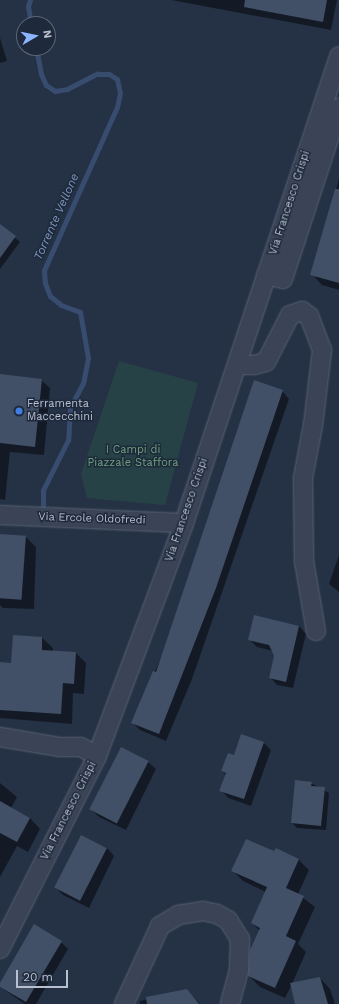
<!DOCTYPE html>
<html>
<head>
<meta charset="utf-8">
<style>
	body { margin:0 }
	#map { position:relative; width:339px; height:1004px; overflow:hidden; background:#253246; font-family:"Work Sans",sans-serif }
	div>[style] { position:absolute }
	.green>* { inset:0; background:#274247 }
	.shadow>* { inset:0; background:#0007 }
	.stream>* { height:5px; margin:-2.5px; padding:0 2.5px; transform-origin:2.5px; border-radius:2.5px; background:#374c6f }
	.building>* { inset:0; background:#414f67; transform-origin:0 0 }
	.roads { filter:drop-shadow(0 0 1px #586273) drop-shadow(0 0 1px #586273) }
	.minor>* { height:18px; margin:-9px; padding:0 9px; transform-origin:9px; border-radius:9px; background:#3a4456 }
	.dots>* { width:11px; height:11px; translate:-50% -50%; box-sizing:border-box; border:2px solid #1e293b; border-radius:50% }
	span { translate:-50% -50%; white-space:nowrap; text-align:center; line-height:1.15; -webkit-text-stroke:3px #1e293b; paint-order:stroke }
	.street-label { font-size:11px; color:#b8c0cf }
	.poi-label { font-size:11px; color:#b8c0cf }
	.left { translate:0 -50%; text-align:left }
	.park-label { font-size:11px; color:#6ca27b }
	.water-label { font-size:12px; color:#7c94b9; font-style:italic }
	.north { position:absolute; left:16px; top:16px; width:40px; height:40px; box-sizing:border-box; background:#1e293b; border:1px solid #5c6576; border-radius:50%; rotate:81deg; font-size:11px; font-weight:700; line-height:16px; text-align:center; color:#b8c0cf }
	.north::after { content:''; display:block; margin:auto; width:14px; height:18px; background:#8cb4ff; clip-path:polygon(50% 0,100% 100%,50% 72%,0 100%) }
	.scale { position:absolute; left:16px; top:970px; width:52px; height:18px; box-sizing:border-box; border:2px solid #b8c0cf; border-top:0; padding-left:5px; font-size:12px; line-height:14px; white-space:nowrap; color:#b8c0cf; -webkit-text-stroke:3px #1e293b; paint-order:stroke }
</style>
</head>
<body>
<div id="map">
	<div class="green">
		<i style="clip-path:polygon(119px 361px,198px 383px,165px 505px,87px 498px,81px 474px)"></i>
	</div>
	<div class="shadow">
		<i style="clip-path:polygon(171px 0,337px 0,331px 30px)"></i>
		<i style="clip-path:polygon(0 38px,7px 61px,0 63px)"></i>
		<i style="clip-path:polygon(339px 179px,339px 290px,322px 285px,312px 274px)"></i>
		<i style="clip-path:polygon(0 225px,20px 242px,0 269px)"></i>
		<i style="clip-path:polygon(0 375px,41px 380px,50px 388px,44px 455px,10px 452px,5px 500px,0 499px)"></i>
		<i style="clip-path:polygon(282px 391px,289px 399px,192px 679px,166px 741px,140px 730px,132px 722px)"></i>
		<i style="clip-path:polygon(0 535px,26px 537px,36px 547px,34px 609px,3px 608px,0 605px)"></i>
		<i style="clip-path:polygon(339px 555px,339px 592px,329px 584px)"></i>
		<i style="clip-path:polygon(299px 626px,306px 634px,293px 688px,277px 685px,270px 677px,275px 655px,273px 651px,257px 647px,250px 640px)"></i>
		<i style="clip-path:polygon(14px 636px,42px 638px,53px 648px,53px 651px,76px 653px,86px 663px,84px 694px,73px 693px,72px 724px,0 718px,0 663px,12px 664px)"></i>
		<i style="clip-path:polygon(264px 743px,271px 750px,251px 806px,228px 798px,221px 790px,226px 775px,222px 771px,234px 756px)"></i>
		<i style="clip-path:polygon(148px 762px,156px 769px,126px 830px,99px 817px,92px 810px)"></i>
		<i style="clip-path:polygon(0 783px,17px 797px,11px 808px,30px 818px,40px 829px,28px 852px,17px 846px,0 877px)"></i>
		<i style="clip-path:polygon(311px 783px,329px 793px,326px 830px,297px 828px,292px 823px)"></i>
		<i style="clip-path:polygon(107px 848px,114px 856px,89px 908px,63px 895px,56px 888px)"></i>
		<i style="clip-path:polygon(274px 853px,299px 860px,309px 870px,298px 894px,315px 907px,298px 944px,306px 952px,292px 984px,320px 978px,330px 989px,335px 1004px,296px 1004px,291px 986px,285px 998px,260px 987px,249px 976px,260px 931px,252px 923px,266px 892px,243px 881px,232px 870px)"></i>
		<i style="clip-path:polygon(61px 942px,68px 949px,36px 1004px,25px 1004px,0 987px)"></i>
		<i style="clip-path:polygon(187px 990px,200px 1004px,140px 1004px,140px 1001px)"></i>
	</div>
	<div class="stream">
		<i style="left:30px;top:0;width:6px;rotate:108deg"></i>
		<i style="left:28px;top:6px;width:18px;rotate:81deg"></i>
		<i style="left:36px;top:48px;width:26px;rotate:79deg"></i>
		<i style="left:41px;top:74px;width:12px;rotate:66deg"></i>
		<i style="left:46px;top:85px;width:11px;rotate:34deg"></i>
		<i style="left:55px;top:91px;width:12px;rotate:-9deg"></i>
		<i style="left:67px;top:89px;width:34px;rotate:-27deg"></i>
		<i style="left:97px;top:74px;width:12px"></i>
		<i style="left:109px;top:74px;width:9px;rotate:32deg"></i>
		<i style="left:117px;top:79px;width:14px;rotate:78deg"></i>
		<i style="left:120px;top:93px;width:14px;rotate:102deg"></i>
		<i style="left:117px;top:107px;width:179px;rotate:114.1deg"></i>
		<i style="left:44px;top:270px;width:13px;rotate:86deg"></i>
		<i style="left:45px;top:283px;width:14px;rotate:69deg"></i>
		<i style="left:50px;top:296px;width:14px;rotate:39deg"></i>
		<i style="left:61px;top:305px;width:20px;rotate:20deg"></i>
		<i style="left:80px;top:312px;width:47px;rotate:80.1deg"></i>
		<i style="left:88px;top:358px;width:25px;rotate:101deg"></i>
		<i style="left:83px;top:383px;width:27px;rotate:118deg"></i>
		<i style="left:70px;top:407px;width:33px;rotate:93deg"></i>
		<i style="left:68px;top:440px;width:56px;rotate:116.6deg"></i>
		<i style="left:43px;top:490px;width:16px;rotate:90deg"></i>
	</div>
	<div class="building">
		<i style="clip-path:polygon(245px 0,327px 0,323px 22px,244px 7px)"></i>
		<i style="clip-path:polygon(335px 189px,339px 189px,339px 283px,310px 275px)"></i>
		<i style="clip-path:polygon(0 224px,16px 236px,0 258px)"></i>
		<i style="clip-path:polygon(0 374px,42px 379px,35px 447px,0 443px)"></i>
		<i style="clip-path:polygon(254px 380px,283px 390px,216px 588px,159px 734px,131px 723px,153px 671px,156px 672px)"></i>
		<i style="left:0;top:534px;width:26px;height:64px;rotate:4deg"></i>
		<i style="clip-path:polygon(254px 615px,299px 626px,286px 682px,269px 678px,274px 656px,269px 645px,248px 640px)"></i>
		<i style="clip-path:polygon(13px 635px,42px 637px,42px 650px,76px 652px,74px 684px,63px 683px,61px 714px,0 710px,0 662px,11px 663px)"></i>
		<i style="clip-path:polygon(241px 734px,264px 742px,244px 799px,219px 791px,226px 773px,221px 771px,228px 753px,234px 755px)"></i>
		<i style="left:121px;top:747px;width:31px;height:70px;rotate:27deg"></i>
		<i style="clip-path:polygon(295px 780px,312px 782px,311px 786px,325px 787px,321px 826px,291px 823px)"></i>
		<i style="clip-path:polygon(0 801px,30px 818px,17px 842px,0 833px)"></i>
		<i style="left:81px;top:835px;width:29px;height:59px;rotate:27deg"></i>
		<i style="clip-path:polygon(246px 839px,274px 851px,276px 848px,299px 859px,286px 888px,304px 896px,286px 936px,296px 941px,275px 988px,248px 976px,250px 950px,260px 928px,251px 923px,267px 887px,231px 871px)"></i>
		<i style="clip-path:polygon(34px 924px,62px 941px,26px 1002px,0 987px,0 983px)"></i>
		<i style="clip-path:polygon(320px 977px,328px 1004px,295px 1004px,290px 983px)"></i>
		<i style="clip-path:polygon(187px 989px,199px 1004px,147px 1004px,146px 997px)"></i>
	</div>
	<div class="roads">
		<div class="minor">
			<i style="left:266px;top:275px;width:17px;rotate:13deg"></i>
			<i style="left:283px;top:279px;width:180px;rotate:-71.9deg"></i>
			<i style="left:237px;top:365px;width:17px"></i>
			<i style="left:254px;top:365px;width:12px;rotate:-14deg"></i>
			<i style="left:266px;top:362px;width:53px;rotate:-62.9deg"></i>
			<i style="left:290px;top:315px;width:13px;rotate:-18deg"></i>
			<i style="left:302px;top:311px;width:9px;rotate:36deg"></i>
			<i style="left:309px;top:316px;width:36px;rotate:69deg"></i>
			<i style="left:322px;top:350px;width:76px;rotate:96.8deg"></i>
			<i style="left:313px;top:425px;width:54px;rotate:100.7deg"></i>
			<i style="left:303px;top:478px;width:83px;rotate:89.3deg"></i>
			<i style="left:304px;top:561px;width:71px;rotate:80.3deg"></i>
			<i style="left:0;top:515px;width:184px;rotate:2.5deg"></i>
			<i style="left:0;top:737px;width:61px;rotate:9.5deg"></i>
			<i style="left:60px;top:747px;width:21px"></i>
			<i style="left:81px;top:747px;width:18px;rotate:29deg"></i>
			<i style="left:0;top:949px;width:216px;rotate:-63.3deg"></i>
			<i style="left:97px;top:756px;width:249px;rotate:-69.5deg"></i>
			<i style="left:184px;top:523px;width:492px;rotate:-71.6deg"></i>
			<i style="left:124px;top:1004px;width:86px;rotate:-65.2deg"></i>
			<i style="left:160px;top:926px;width:21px;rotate:-31deg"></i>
			<i style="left:178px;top:915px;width:25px;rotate:-9deg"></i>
			<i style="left:203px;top:911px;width:14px;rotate:12deg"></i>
			<i style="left:217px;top:914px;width:13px;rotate:29deg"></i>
			<i style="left:228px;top:920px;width:22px;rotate:58deg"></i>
			<i style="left:240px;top:939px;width:31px;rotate:92deg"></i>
			<i style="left:239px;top:970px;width:35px;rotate:105deg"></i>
		</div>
	</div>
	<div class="dots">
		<i style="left:19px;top:411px;background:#3f7fe0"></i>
	</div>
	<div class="street-label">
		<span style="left:290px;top:203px;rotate:-72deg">Via Francesco Crispi</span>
		<span style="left:187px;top:510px;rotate:-71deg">Via Francesco Crispi</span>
		<span style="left:92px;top:519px;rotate:2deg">Via Ercole Oldofredi</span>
		<span style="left:69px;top:811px;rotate:-63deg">Via Francesco Crispi</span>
	</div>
	<div class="poi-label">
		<span class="left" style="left:27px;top:411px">Ferramenta<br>Maccecchini</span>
	</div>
	<div class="park-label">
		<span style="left:133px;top:457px">I Campi di<br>Piazzale Staffora</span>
	</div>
	<div class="water-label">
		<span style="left:57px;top:217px;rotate:-66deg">Torrente Vellone</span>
	</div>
	<div class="north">N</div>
	<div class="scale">20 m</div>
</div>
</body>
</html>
